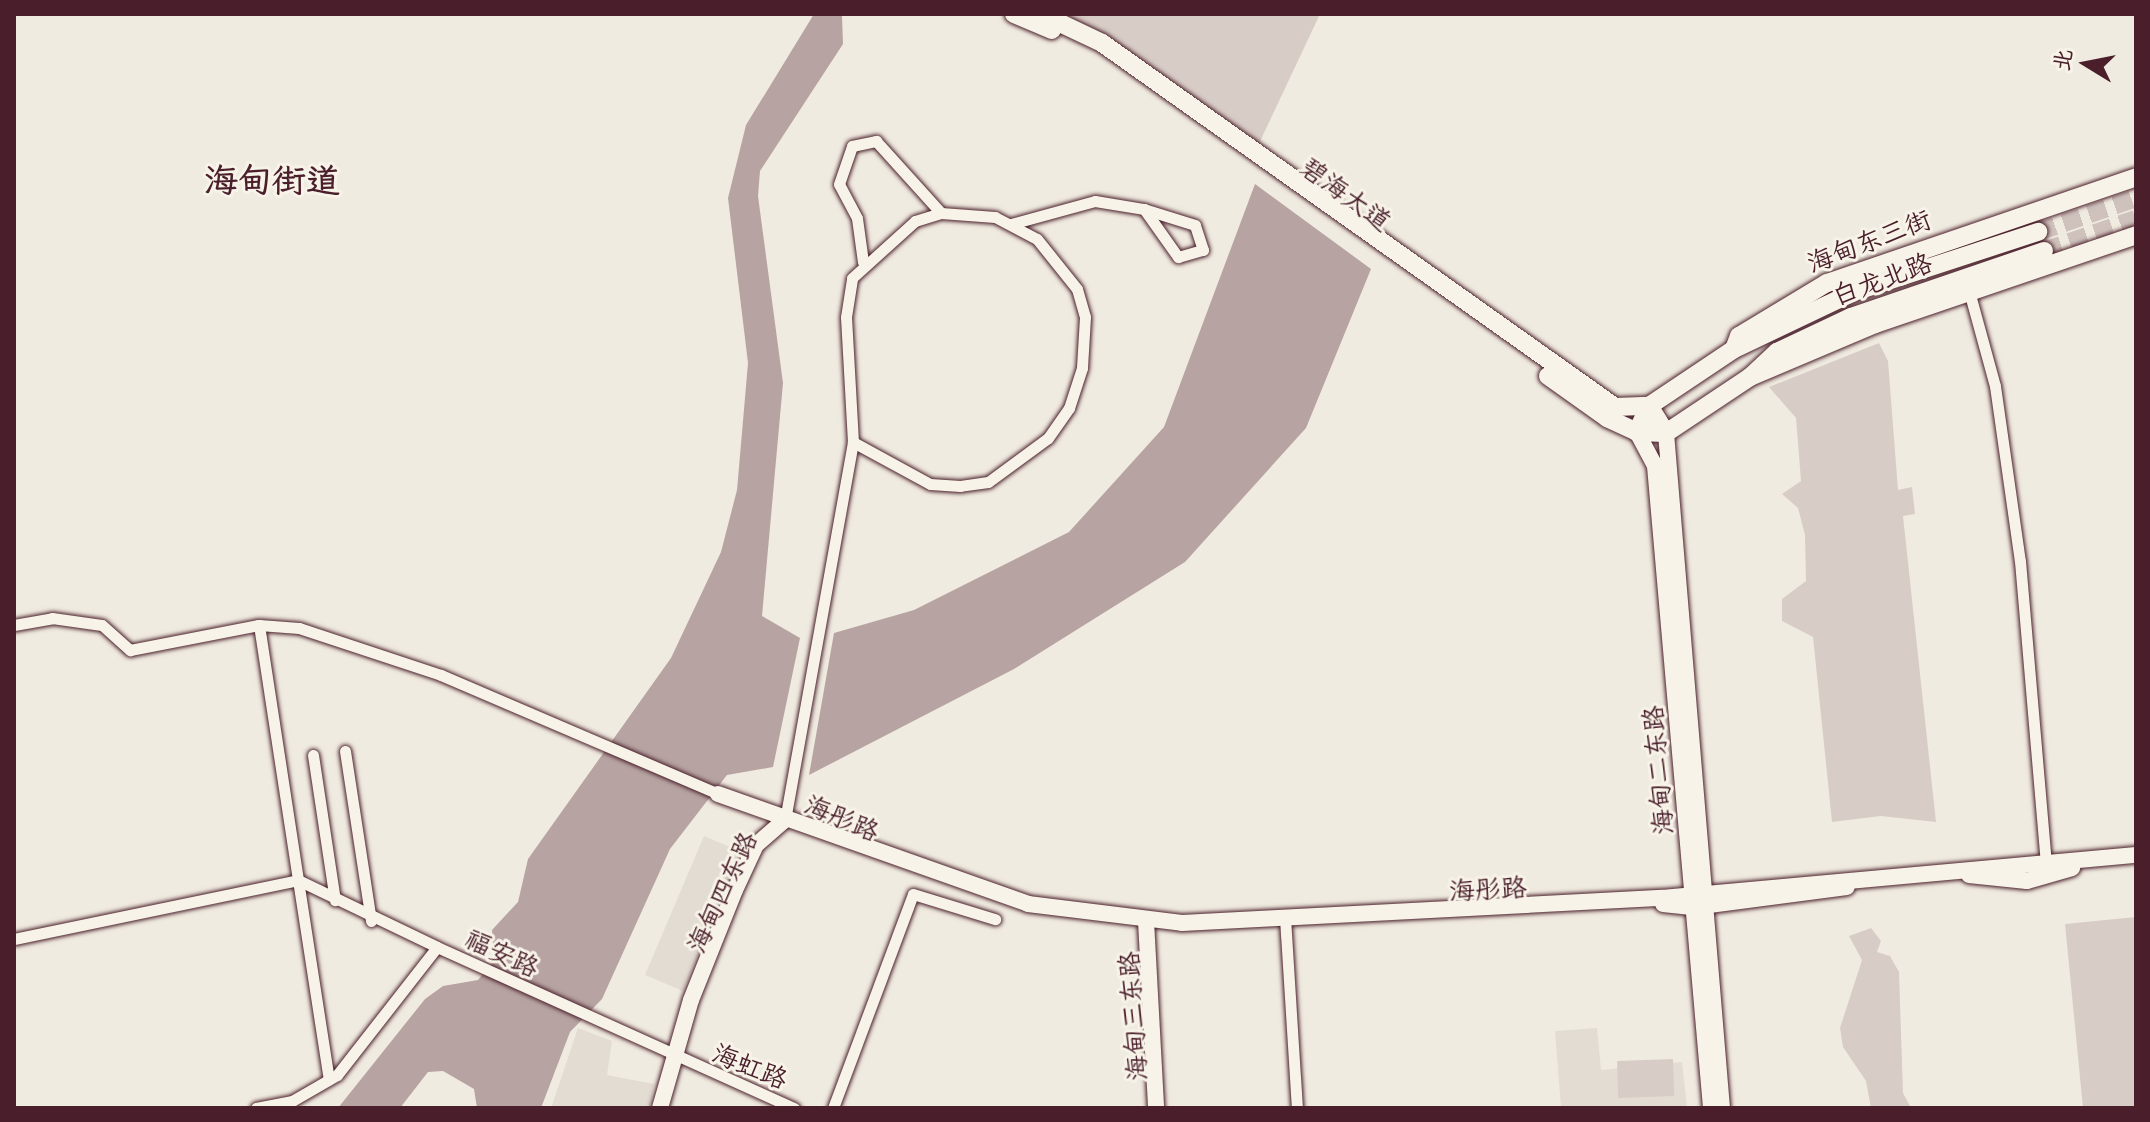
<!DOCTYPE html>
<html>
<head>
<meta charset="utf-8">
<style>
	body { margin:0 }
	#map { position:relative; width:2150px; height:1122px; overflow:hidden; background:#f0ebe0; font-family:"Patrick Hand","LXGW WenKai TC",sans-serif }
	div>[style] { position:absolute }
	.built>* { inset:0; background:#e3dcd2; transform-origin:0 0 }
	.green>* { inset:0; background:#d8cdc6; transform-origin:0 0 }
	.water>* { inset:0; background:#b7a4a2 }
	.primary-tunnel>* { height:18px; margin-top:-9px; transform-origin:0; background:repeating-linear-gradient(90deg,#cfc2bc 0 18px,transparent 0 27px) }
	.roads { filter:drop-shadow(0 0 2px #4a1f2b) drop-shadow(0 0 2px #4a1f2b) }
	.street>* { height:11px; margin:-5.5px; padding:0 5.5px; transform-origin:5.5px; border-radius:5.5px; background:#f7f3e8 }
	.secondary>* { height:16px; margin:-8px; padding:0 8px; transform-origin:8px; border-radius:8px; background:#f7f3e8 }
	.primary>* { height:18px; margin:-9px; padding:0 9px; transform-origin:9px; border-radius:9px; background:#f7f3e8 }
	span { translate:-50% -50%; white-space:nowrap; text-align:center; line-height:1.15; -webkit-text-stroke:6px #f7f3e8; paint-order:stroke }
	.street-label { font-size:26px; color:#4a1f2b }
	.district-label { font-size:34px; color:#4a1f2b; font-weight:700 }
	.frame { position:absolute; inset:0; border:16px solid #4a1f2b; pointer-events:none }
	.north { position:absolute; left:2046px; top:24px; width:80px; height:80px; -webkit-text-stroke:6px #f7f3e8; paint-order:stroke; rotate:280deg; font-size:22px; font-weight:700; line-height:32px; text-align:center; color:#4a1f2b }
	.north::after { content:''; display:block; margin:auto; width:28px; height:36px; background:#4a1f2b; clip-path:polygon(50% 0,100% 100%,50% 72%,0 100%) }
</style>
</head>
<body>
<div id="map">
	<div class="built">
		<i style="left:704px;top:836px;width:41px;height:151px;rotate:23deg"></i>
		<i style="clip-path:polygon(578px 1028px,612px 1041px,607px 1075px,654px 1084px,650px 1108px,551px 1108px)"></i>
		<i style="clip-path:polygon(1597px 1028px,1601px 1070px,1682px 1062px,1687px 1108px,1561px 1108px,1555px 1031px)"></i>
	</div>
	<div class="green">
		<i style="clip-path:polygon(1032px 14px,1320px 14px,1255px 152px,1102px 43px)"></i>
		<i style="clip-path:polygon(1879px 343px,1888px 361px,1898px 490px,1912px 487px,1915px 514px,1903px 516px,1936px 822px,1881px 816px,1832px 822px,1813px 637px,1782px 621px,1782px 599px,1806px 581px,1805px 535px,1798px 508px,1782px 494px,1801px 481px,1796px 418px,1769px 387px)"></i>
		<i style="clip-path:polygon(2136px 917px,2136px 1108px,2083px 1108px,2065px 924px)"></i>
		<i style="clip-path:polygon(1871px 928px,1881px 941px,1877px 952px,1890px 956px,1899px 972px,1903px 1093px,1911px 1108px,1871px 1108px,1866px 1081px,1843px 1047px,1840px 1028px,1862px 960px,1849px 936px)"></i>
		<i style="left:1673px;top:1059px;width:37px;height:56px;rotate:88deg"></i>
	</div>
	<div class="water">
		<i style="clip-path:polygon(814px 14px,842px 16px,843px 44px,760px 171px,758px 196px,783px 383px,762px 616px,800px 638px,773px 767px,727px 775px,670px 849px,602px 999px,570px 1032px,541px 1108px,477px 1108px,474px 1089px,443px 1071px,428px 1072px,400px 1108px,338px 1108px,425px 999px,443px 986px,478px 980px,494px 961px,492px 930px,518px 902px,528px 859px,671px 658px,721px 552px,737px 490px,748px 363px,728px 198px,746px 125px)"></i>
		<i style="clip-path:polygon(1255px 184px,1371px 269px,1306px 428px,1185px 562px,1014px 669px,809px 775px,834px 633px,914px 610px,1069px 532px,1164px 427px)"></i>
	</div>
	<div class="primary-tunnel">
		<i style="left:2038px;top:232px;width:104px;rotate:-19.1deg"></i>
		<i style="left:2044px;top:251px;width:97px;rotate:-19.2deg"></i>
	</div>
	<div class="roads">
		<div class="street">
			<i style="left:1011px;top:224px;width:87px;rotate:-15.3deg"></i>
			<i style="left:1095px;top:201px;width:50px;rotate:9.3deg"></i>
			<i style="left:1144px;top:209px;width:59px;rotate:54.7deg"></i>
			<i style="left:1178px;top:257px;width:26px;rotate:-16deg"></i>
			<i style="left:1203px;top:250px;width:26px;rotate:-108deg"></i>
			<i style="left:1195px;top:225px;width:53px;rotate:-162.6deg"></i>
			<i style="left:863px;top:262px;width:44px;rotate:-97.8deg"></i>
			<i style="left:857px;top:218px;width:38px;rotate:-118deg"></i>
			<i style="left:839px;top:184px;width:40px;rotate:-71.1deg"></i>
			<i style="left:852px;top:146px;width:25px;rotate:-12deg"></i>
			<i style="left:876px;top:141px;width:97px;rotate:47.9deg"></i>
			<i style="left:1969px;top:291px;width:98px;rotate:74.7deg"></i>
			<i style="left:1995px;top:386px;width:177px;rotate:81.9deg"></i>
			<i style="left:2020px;top:561px;width:302px;rotate:85.1deg"></i>
			<i style="left:14px;top:625px;width:39px;rotate:-10deg"></i>
			<i style="left:52px;top:618px;width:50px;rotate:8deg"></i>
			<i style="left:102px;top:625px;width:38px;rotate:42deg"></i>
			<i style="left:130px;top:650px;width:131px;rotate:-11deg"></i>
			<i style="left:259px;top:625px;width:40px;rotate:4.3deg"></i>
			<i style="left:299px;top:628px;width:150px;rotate:18.3deg"></i>
			<i style="left:441px;top:675px;width:301px;rotate:23.2deg"></i>
			<i style="left:259px;top:625px;width:258px;rotate:81.3deg"></i>
			<i style="left:298px;top:880px;width:154px;rotate:25.7deg"></i>
			<i style="left:345px;top:751px;width:172px;rotate:81.3deg"></i>
			<i style="left:313px;top:755px;width:147px;rotate:81.4deg"></i>
			<i style="left:785px;top:820px;width:384px;rotate:-79.8deg"></i>
			<i style="left:853px;top:442px;width:125px;rotate:-93.2deg"></i>
			<i style="left:846px;top:317px;width:39px;rotate:-81deg"></i>
			<i style="left:852px;top:278px;width:85px;rotate:-42.1deg"></i>
			<i style="left:915px;top:221px;width:27px;rotate:-17deg"></i>
			<i style="left:941px;top:213px;width:54px;rotate:4.2deg"></i>
			<i style="left:995px;top:217px;width:47px;rotate:27.6deg"></i>
			<i style="left:1037px;top:239px;width:64px;rotate:51.3deg"></i>
			<i style="left:1077px;top:289px;width:29px;rotate:74deg"></i>
			<i style="left:1085px;top:317px;width:51px;rotate:93.4deg"></i>
			<i style="left:1082px;top:368px;width:42px;rotate:108deg"></i>
			<i style="left:1069px;top:408px;width:37px;rotate:125deg"></i>
			<i style="left:1048px;top:438px;width:74px;rotate:143.7deg"></i>
			<i style="left:988px;top:482px;width:28px;rotate:172deg"></i>
			<i style="left:960px;top:486px;width:30px;rotate:-176deg"></i>
			<i style="left:930px;top:484px;width:88px;rotate:-151.4deg"></i>
			<i style="left:1285px;top:918px;width:190px;rotate:86.4deg"></i>
			<i style="left:14px;top:939px;width:290px;rotate:-11.7deg"></i>
			<i style="left:298px;top:880px;width:202px;rotate:81.2deg"></i>
			<i style="left:256px;top:1108px;width:37px;rotate:-11deg"></i>
			<i style="left:292px;top:1101px;width:52px;rotate:-30deg"></i>
			<i style="left:337px;top:1075px;width:162px;rotate:-52deg"></i>
			<i style="left:437px;top:947px;width:392px;rotate:24.3deg"></i>
			<i style="left:833px;top:1108px;width:228px;rotate:-69.5deg"></i>
			<i style="left:913px;top:894px;width:86px;rotate:17deg"></i>
		</div>
		<div class="secondary">
			<i style="left:1637px;top:432px;width:38px;rotate:62deg"></i>
			<i style="left:1655px;top:466px;width:644px;rotate:85.01deg"></i>
			<i style="left:1666px;top:433px;width:677px;rotate:85.26deg"></i>
			<i style="left:718px;top:794px;width:329px;rotate:19.5deg"></i>
			<i style="left:1028px;top:904px;width:155px;rotate:7deg"></i>
			<i style="left:1182px;top:923px;width:481px;rotate:-3deg"></i>
			<i style="left:1662px;top:898px;width:476px;rotate:-5.2deg"></i>
			<i style="left:1969px;top:875px;width:58px;rotate:5.9deg"></i>
			<i style="left:2027px;top:881px;width:47px;rotate:-16.1deg"></i>
			<i style="left:1663px;top:904px;width:31px;rotate:6deg"></i>
			<i style="left:1694px;top:907px;width:154px;rotate:-7.4deg"></i>
			<i style="left:1146px;top:921px;width:187px;rotate:86.9deg"></i>
			<i style="left:660px;top:1108px;width:112px;rotate:-74deg"></i>
			<i style="left:691px;top:1000px;width:118px;rotate:-68.2deg"></i>
			<i style="left:735px;top:890px;width:50px;rotate:-65deg"></i>
			<i style="left:756px;top:845px;width:38px;rotate:-41deg"></i>
		</div>
		<div class="primary">
			<i style="left:1014px;top:14px;width:41px;rotate:22.8deg"></i>
			<i style="left:1041px;top:14px;width:68px;rotate:25.4deg"></i>
			<i style="left:1102px;top:43px;width:629px;rotate:35.36deg"></i>
			<i style="left:1615px;top:407px;width:34px;rotate:-2deg"></i>
			<i style="left:1649px;top:406px;width:102px;rotate:-33.8deg"></i>
			<i style="left:1734px;top:349px;width:14px;rotate:-69deg"></i>
			<i style="left:1739px;top:336px;width:103px;rotate:-31.1deg"></i>
			<i style="left:1827px;top:283px;width:327px;rotate:-18.9deg"></i>
			<i style="left:1734px;top:349px;width:133px;rotate:-25.4deg"></i>
			<i style="left:1854px;top:292px;width:194px;rotate:-18.1deg"></i>
			<i style="left:1548px;top:376px;width:72px;rotate:35.4deg"></i>
			<i style="left:1607px;top:418px;width:33px;rotate:25deg"></i>
			<i style="left:1637px;top:432px;width:29px;rotate:2deg"></i>
			<i style="left:1666px;top:433px;width:32px;rotate:-122deg"></i>
			<i style="left:1649px;top:406px;width:29px;rotate:115deg"></i>
			<i style="left:1750px;top:377px;width:37px;rotate:-43deg"></i>
			<i style="left:1777px;top:352px;width:82px;rotate:-25.3deg"></i>
			<i style="left:1851px;top:317px;width:204px;rotate:-18.9deg"></i>
			<i style="left:1666px;top:433px;width:101px;rotate:-33.7deg"></i>
			<i style="left:1750px;top:377px;width:136px;rotate:-23deg"></i>
			<i style="left:1875px;top:324px;width:276px;rotate:-18.8deg"></i>
		</div>
	</div>
	<div class="street-label">
		<span style="left:1346px;top:194px;rotate:36deg">碧海大道</span>
		<span style="left:1869px;top:241px;rotate:-21deg">海甸东三街</span>
		<span style="left:1882px;top:279px;rotate:-20deg">白龙北路</span>
		<span style="left:1658px;top:770px;rotate:-95deg">海甸二东路</span>
		<span style="left:842px;top:818px;rotate:23deg">海彤路</span>
		<span style="left:1488px;top:889px;rotate:-3deg">海彤路</span>
		<span style="left:722px;top:892px;rotate:-65deg">海甸四东路</span>
		<span style="left:502px;top:953px;rotate:25deg">福安路</span>
		<span style="left:1133px;top:1016px;rotate:-94deg">海甸三东路</span>
		<span style="left:750px;top:1066px;rotate:22deg">海虹路</span>
	</div>
	<div class="district-label">
		<span style="left:272px;top:181px">海甸街道</span>
	</div>
	<div class="frame"></div>
	<div class="north">北</div>
</div>
</body>
</html>
